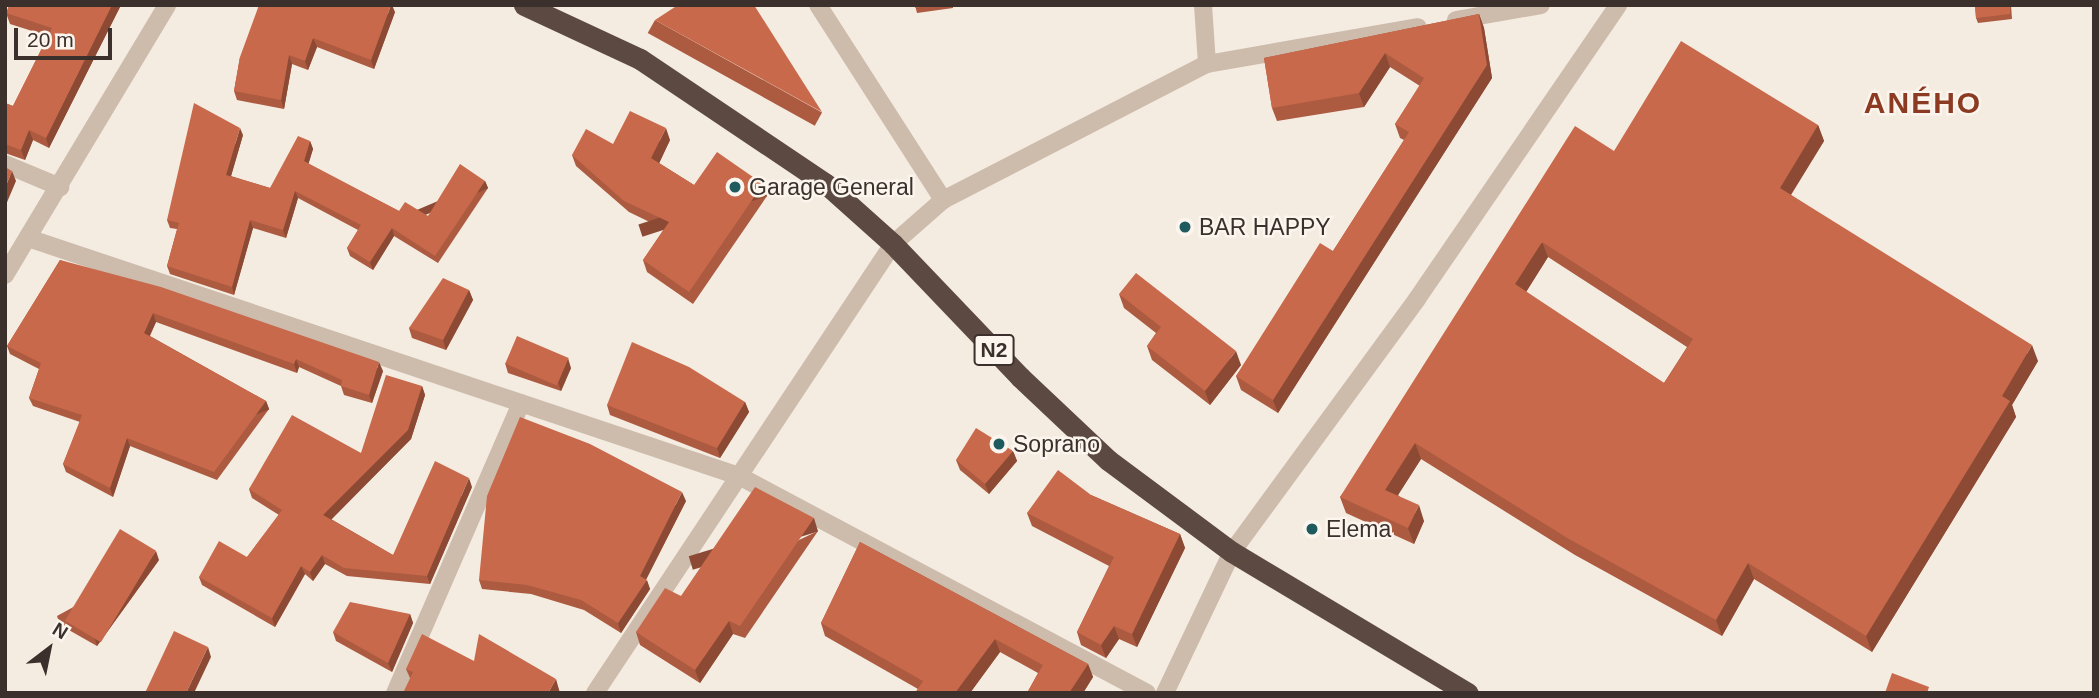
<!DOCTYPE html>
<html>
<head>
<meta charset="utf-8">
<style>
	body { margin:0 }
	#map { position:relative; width:2099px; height:698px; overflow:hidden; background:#f4ebe1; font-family:Helvetica,sans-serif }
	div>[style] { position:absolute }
	.street>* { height:18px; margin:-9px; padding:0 9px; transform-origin:9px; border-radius:9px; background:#cdbbac }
	.highway>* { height:21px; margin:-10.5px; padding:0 10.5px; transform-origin:10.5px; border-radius:10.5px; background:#5c4a42 }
	.wall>* { inset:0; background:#ac5a40; transform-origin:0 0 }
	.shaded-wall>* { inset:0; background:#8c4a34; transform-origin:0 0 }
	.building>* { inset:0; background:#c8694b; transform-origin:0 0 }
	.dots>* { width:19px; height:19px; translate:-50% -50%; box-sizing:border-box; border:4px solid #fbf5ee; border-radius:50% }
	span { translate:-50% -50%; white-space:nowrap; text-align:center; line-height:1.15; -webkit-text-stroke:5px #fbf5ee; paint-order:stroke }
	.shield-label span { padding:2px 5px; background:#fbf5ee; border:2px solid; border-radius:5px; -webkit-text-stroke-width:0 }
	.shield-label { font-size:21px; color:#3b302b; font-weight:700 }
	.poi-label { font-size:23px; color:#3b302b }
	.left { translate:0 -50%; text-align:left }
	.district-label { font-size:30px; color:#8c3b22; font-weight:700; letter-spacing:2px }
	.frame { position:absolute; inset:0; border:7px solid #3b302b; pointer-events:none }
	.north { position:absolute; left:14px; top:614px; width:70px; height:70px; -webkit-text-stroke:5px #fbf5ee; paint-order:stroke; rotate:32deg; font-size:19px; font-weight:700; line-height:28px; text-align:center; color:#3b302b }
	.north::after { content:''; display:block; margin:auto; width:24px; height:32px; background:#3b302b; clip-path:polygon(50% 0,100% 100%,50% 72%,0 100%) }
	.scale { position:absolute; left:14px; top:28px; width:98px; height:32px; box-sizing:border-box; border:4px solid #3b302b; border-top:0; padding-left:9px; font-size:21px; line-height:24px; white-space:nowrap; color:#3b302b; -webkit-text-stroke:5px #fbf5ee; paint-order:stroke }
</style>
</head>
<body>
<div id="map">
	<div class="street">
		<i style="left:818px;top:5px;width:232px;rotate:57.3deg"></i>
		<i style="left:1203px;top:5px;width:59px;rotate:86.1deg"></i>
		<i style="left:1456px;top:20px;width:86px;rotate:-10deg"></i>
		<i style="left:5px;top:164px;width:60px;rotate:22.7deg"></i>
		<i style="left:28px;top:238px;width:750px;rotate:18.51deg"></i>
		<i style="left:739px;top:476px;width:462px;rotate:28deg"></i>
		<i style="left:5px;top:275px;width:315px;rotate:-59deg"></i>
		<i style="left:395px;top:693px;width:316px;rotate:-66.5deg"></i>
		<i style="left:595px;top:693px;width:539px;rotate:-56.43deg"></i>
		<i style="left:893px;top:244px;width:67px;rotate:-41.3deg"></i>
		<i style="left:943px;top:200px;width:297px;rotate:-27.3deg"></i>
		<i style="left:1207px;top:64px;width:214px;rotate:-9.9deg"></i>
		<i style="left:1165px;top:693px;width:156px;rotate:-64.6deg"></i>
		<i style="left:1232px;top:552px;width:313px;rotate:-53.8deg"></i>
		<i style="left:1417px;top:299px;width:356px;rotate:-55.6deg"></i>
	</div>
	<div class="highway">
		<i style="left:524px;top:5px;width:128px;rotate:25deg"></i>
		<i style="left:640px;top:59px;width:224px;rotate:33.9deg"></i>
		<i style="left:826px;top:184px;width:90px;rotate:41.8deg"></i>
		<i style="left:893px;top:244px;width:184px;rotate:46.3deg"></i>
		<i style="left:1020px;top:377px;width:121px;rotate:43.3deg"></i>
		<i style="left:1108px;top:460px;width:154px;rotate:36.6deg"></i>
		<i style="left:1232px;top:552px;width:275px;rotate:30.9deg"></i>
	</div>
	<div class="wall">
		<i style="clip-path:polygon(121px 5px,49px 148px,33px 140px,25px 160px,5px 153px,5px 103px,13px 106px,48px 36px,10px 24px,6px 13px)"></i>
		<i style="clip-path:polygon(915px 5px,953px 5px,953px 8px,917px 13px)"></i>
		<i style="clip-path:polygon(1975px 5px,2011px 5px,2012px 19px,1978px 23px,1976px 18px)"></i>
		<i style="clip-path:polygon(395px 12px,374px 69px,317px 47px,308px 70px,292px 64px,284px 109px,237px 100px,234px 91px,240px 57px)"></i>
		<i style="clip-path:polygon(1479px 14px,1484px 28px,1492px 78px,1278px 413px,1241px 390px,1236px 376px,1333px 251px,1404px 140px,1400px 138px,1395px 124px,1420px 86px,1390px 67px,1364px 107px,1277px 121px,1272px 108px,1264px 58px)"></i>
		<i style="left:655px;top:20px;width:191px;height:15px;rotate:29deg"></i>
		<i style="clip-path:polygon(evenodd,1818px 125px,1824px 141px,1791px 195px,2038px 361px,2012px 405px,2016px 417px,1872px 652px,1754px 579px,1722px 636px,1575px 555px,1421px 459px,1398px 495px,1424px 521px,1414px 544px,1346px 513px,1340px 497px,1614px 151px,1818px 125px,1548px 257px,1687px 347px,1664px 383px,1526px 292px,1548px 257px)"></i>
		<i style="clip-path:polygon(243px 135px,231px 176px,270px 188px,310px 141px,313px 149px,308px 164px,399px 211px,428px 216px,485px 181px,488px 188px,438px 263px,394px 236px,373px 270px,350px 256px,347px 248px,358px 230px,298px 198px,286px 238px,253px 228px,234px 295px,170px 274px,167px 266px,177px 229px,170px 228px,167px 220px)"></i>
		<i style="clip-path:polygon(670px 140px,659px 163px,694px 185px,763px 184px,767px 196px,693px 304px,647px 272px,643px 260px,664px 229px,629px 212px,576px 166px,572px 155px,613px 144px)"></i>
		<i style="clip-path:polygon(60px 260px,383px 371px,372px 403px,344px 395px,341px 386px,299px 367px,297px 373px,156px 322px,150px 336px,266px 401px,269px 409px,217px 480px,130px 446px,113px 497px,66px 472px,63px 464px,80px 422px,33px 406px,29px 398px,39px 369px,10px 354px,7px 346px)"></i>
		<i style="clip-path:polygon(469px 290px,473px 300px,446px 350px,412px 338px,409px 328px)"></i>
		<i style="clip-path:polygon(1119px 294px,1241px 365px,1210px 405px,1152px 360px,1147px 346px,1156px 333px,1124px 308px)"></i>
		<i style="clip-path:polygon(505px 363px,571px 368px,561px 391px,508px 373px)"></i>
		<i style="clip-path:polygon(422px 386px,425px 395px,411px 439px,331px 519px,393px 555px,472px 487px,430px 584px,347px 576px,325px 564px,313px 581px,305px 574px,275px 627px,202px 585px,199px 577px,247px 557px,279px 515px,252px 498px,249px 489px,361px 453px)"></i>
		<i style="clip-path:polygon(745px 402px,749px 412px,720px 458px,610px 415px,607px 405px)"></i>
		<i style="clip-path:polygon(1013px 451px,1017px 461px,989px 494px,960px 470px,956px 460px)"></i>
		<i style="clip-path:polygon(1091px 495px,1180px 534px,1185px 548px,1137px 647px,1119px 639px,1106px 658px,1081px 645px,1077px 632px,1109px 566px,1032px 526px,1027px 513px)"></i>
		<i style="clip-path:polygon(686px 501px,646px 580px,650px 589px,621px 633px,584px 610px,531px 594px,482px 589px,479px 580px)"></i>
		<i style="clip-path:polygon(818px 531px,745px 638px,733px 634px,700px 683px,640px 645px,636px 632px,681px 596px)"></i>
		<i style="clip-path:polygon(860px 542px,1088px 664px,1093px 677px,1083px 693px,1027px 693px,1038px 673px,1000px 652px,970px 693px,915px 693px,918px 689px,825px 636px,821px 623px)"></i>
		<i style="clip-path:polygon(159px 560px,97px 646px,60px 625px,57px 616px)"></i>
		<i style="clip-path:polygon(410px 614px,413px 623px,392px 672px,336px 641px,333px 632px)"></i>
		<i style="clip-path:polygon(474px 661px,410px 678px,406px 669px)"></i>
	</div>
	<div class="shaded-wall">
		<i style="clip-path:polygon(112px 5px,121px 5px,49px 148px,46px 138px)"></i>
		<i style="clip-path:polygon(391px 5px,392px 5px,395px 12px,374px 69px,371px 60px)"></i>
		<i style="clip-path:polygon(1479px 14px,1484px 28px,1492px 78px,1278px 413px,1273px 400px)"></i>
		<i style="clip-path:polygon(313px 38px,317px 47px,308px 70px,305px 61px)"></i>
		<i style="clip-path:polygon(1385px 53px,1390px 67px,1364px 107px,1359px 93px)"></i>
		<i style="clip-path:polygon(289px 55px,292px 64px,284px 109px,281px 100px)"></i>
		<i style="clip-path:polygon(1818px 125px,1824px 141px,1785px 204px,1780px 188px)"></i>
		<i style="clip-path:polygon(240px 128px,243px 135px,229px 183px,226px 175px)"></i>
		<i style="clip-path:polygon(666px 128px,670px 140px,656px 170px,651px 158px)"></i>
		<i style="clip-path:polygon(29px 130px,33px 140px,25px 160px,21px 150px)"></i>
		<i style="clip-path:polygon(310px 141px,313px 149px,307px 169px,304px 161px)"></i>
		<i style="clip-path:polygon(12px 171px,16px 181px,5px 207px,5px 188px)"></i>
		<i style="left:485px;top:181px;width:8px;height:90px;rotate:67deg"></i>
		<i style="left:763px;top:184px;width:13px;height:131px;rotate:72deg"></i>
		<i style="clip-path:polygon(295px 191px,298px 198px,286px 238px,283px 230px)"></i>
		<i style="clip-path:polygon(250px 220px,253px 228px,234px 295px,232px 287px)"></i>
		<i style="clip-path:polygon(392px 228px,394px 236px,373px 270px,370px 262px)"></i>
		<i style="clip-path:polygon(1542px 242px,1548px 257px,1521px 300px,1515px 284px)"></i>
		<i style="clip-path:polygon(469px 290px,473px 300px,446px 350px,443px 340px)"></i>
		<i style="clip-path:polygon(153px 313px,156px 322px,147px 341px,144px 333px)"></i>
		<i style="clip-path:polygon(2032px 345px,2038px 361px,2012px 405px,2016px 417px,1872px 652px,1866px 636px,2002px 396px)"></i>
		<i style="clip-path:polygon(1236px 351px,1241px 365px,1210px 405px,1205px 391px)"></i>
		<i style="clip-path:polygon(568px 358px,571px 368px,561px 391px,558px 382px)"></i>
		<i style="clip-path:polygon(296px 359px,299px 367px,297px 373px,294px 364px)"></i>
		<i style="clip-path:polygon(379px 362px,383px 371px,372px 403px,369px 395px)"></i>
		<i style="clip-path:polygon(422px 386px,425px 395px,411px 439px,327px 524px,323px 515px)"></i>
		<i style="left:266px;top:401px;width:9px;height:88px;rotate:69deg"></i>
		<i style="clip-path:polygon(745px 402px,749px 412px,720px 458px,717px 448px)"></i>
		<i style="clip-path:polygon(127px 438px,130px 446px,113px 497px,110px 488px)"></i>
		<i style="clip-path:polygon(1415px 443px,1421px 459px,1391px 506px,1385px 490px)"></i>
		<i style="clip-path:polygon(1013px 451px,1017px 461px,989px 494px,985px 484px)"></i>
		<i style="clip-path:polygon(469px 478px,472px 487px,430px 584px,427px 576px)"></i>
		<i style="clip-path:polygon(682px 492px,686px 501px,643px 585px,640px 576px)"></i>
		<i style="clip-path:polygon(1419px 505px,1424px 521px,1414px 544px,1408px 528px)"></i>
		<i style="left:814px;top:518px;width:14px;height:131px;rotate:73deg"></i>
		<i style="clip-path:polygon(1180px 534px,1185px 548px,1137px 647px,1132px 634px)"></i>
		<i style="clip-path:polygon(156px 551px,159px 560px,97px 646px,94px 636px)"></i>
		<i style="clip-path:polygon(322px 555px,325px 564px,313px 581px,310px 572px)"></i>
		<i style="clip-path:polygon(1748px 563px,1754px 579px,1722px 636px,1716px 620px)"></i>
		<i style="clip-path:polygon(301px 566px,305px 574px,275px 627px,272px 618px)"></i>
		<i style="clip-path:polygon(647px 580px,650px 589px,621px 633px,618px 623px)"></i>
		<i style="clip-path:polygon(410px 614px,413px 623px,392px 672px,388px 663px)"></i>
		<i style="clip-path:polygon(729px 621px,733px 634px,700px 683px,695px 670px)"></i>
		<i style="clip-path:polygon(1114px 626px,1119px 639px,1106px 658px,1101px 645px)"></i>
		<i style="clip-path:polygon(995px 639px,1000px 652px,970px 693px,955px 693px)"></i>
		<i style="clip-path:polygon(208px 647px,211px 657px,194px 693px,186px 693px)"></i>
		<i style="clip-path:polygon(1088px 664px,1093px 677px,1083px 693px,1069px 693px)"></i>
		<i style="clip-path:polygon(556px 679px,560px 693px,548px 693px)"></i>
	</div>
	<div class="building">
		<i style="clip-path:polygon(9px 5px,112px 5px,46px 138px,29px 130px,21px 150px,5px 144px,5px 103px,13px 106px,52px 28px,6px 13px)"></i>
		<i style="clip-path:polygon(259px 5px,391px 5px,371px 60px,313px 38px,305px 61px,289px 55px,281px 100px,234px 91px,240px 57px)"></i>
		<i style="clip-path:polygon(678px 5px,754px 5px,822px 112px,655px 20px)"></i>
		<i style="clip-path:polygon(915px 5px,933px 5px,915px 8px)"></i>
		<i style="clip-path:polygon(1975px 5px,2010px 5px,2010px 14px,1976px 18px)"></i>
		<i style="clip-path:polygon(1479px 14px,1487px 65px,1273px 400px,1236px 376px,1320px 243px,1333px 251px,1409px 132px,1395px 124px,1424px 78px,1385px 53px,1359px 93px,1272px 108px,1264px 58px)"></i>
		<i style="clip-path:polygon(evenodd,1681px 41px,1818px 125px,1780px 188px,2032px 345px,2002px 396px,2010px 401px,1866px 636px,1748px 563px,1716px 620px,1569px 539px,1415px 443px,1385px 490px,1419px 505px,1408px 528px,1340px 497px,1575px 126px,1614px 151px,1681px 41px,1542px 242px,1693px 339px,1664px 383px,1515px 284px,1542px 242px)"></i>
		<i style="clip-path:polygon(194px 103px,240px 128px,226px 175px,270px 188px,298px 136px,310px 141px,304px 161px,399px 211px,405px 202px,428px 216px,460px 164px,485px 181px,435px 256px,392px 228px,370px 262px,347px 248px,361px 225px,295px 191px,283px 230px,250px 220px,232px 287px,167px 266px,179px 223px,167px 220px)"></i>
		<i style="clip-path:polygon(630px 111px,666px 128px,651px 158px,694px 185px,717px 152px,763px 184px,689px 292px,643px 260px,669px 222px,624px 201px,572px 155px,586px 129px,613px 144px)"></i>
		<i style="clip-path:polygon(5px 167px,12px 171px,5px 188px)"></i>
		<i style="clip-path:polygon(60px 260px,161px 287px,379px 362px,369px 395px,341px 386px,342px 380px,296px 359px,294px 364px,153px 313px,144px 333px,266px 401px,214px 472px,127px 438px,110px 488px,63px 464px,82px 415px,29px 398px,41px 363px,7px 346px)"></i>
		<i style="clip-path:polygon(1136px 273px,1236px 351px,1205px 391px,1147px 346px,1161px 327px,1119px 294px)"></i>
		<i style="clip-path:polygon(443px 278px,469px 290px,443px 340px,409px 328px)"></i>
		<i style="left:517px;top:336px;width:56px;height:30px;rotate:23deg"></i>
		<i style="clip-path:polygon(632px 342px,689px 367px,745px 402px,717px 448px,607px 405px)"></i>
		<i style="clip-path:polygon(386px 375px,422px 386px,408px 430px,323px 515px,393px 555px,435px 461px,469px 478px,427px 576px,344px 568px,322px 555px,310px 572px,301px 566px,272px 618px,199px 577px,219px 541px,247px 557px,282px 510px,249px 489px,292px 415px,361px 453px)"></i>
		<i style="clip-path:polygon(520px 417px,590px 444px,682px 492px,640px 576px,647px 580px,618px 623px,581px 600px,527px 585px,479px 580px,487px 496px)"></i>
		<i style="clip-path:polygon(976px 428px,1013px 451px,985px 484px,956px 460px)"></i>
		<i style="clip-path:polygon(1058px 470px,1091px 495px,1180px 534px,1132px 634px,1114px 626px,1101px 645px,1077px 632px,1114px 557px,1027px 513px)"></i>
		<i style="clip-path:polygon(755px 487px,814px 518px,740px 626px,729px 621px,695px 670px,636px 632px,665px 588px,681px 596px)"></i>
		<i style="left:120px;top:529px;width:42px;height:107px;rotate:31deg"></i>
		<i style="clip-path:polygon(860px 542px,1088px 664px,1069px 693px,1027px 693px,1043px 665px,995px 639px,955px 693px,915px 693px,923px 681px,821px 623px)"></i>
		<i style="clip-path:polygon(350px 602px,410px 614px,388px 663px,333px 632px)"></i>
		<i style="clip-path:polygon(174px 631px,208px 647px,186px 693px,145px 693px)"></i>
		<i style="clip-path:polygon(422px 634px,474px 661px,479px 634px,556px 679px,548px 693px,403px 693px,413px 672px,406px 669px)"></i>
		<i style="clip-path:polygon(1892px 673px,1929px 687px,1927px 693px,1885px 693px)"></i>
	</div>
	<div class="dots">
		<i style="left:735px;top:187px;background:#1f5a5e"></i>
		<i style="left:1185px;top:227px;background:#1f5a5e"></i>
		<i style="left:999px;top:444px;background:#1f5a5e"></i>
		<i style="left:1312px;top:529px;background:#1f5a5e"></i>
	</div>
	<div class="shield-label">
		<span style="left:994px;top:350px">N2</span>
	</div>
	<div class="poi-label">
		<span class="left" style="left:749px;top:187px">Garage General</span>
		<span class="left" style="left:1199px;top:227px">BAR HAPPY</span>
		<span class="left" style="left:1013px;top:444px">Soprano</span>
		<span class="left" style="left:1326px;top:529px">Elema</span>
	</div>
	<div class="district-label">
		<span style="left:1923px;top:103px">ANÉHO</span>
	</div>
	<div class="frame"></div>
	<div class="north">N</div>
	<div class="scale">20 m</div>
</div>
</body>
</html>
